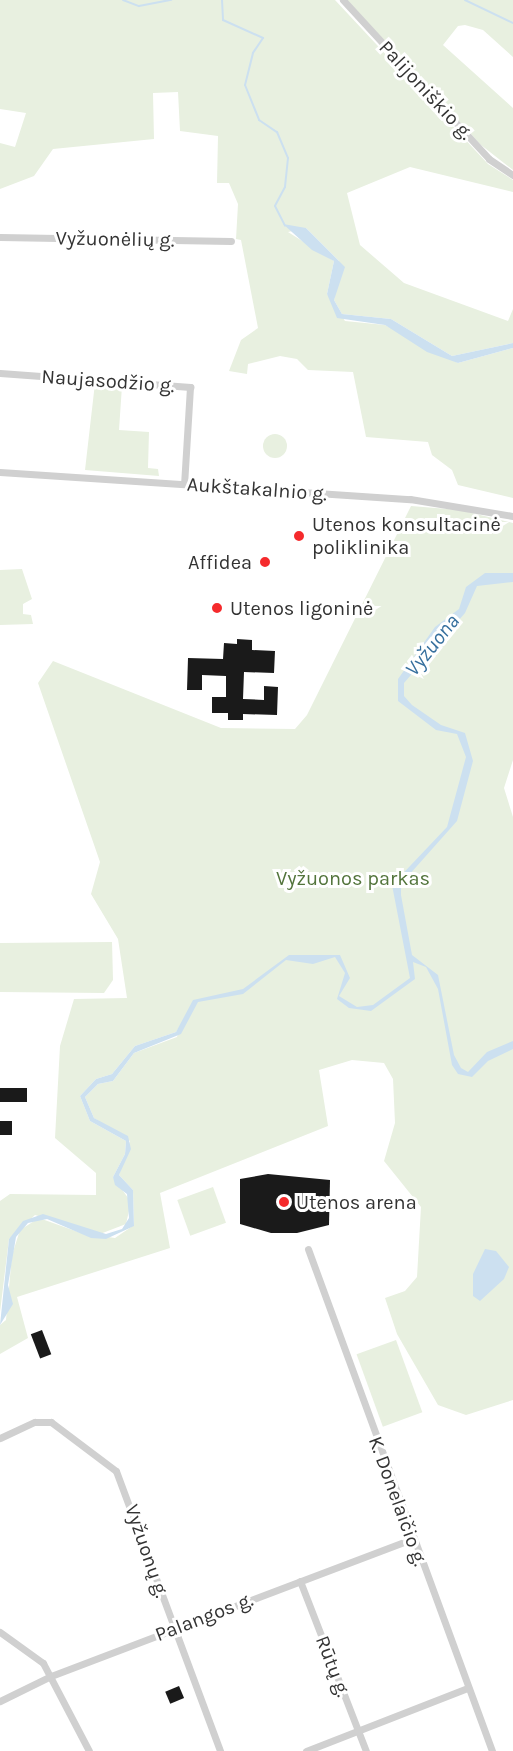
<!DOCTYPE html>
<html>
<head>
<meta charset="utf-8">
<style>
	body { margin:0 }
	#map { position:relative; width:513px; height:1751px; overflow:hidden; background:#fff; font-family:Karla,sans-serif }
	div>[style] { position:absolute }
	.green>* { inset:0; background:#e8f0e0; transform-origin:0 0 }
	.round { border-radius:50% }
	.water>* { inset:0; background:#cce0f0 }
	.stream>* { height:2px; margin:-1px; padding:0 1px; transform-origin:1px; border-radius:1px; background:#cce0f0 }
	.building>* { inset:0; background:#1a1a1a; transform-origin:0 0 }
	.street>* { height:7px; margin:-3.5px; padding:0 3.5px; transform-origin:3.5px; border-radius:3.5px; background:#d0d0d0 }
	.dots>* { width:16px; height:16px; translate:-50% -50%; box-sizing:border-box; border:3px solid #fff; border-radius:50% }
	span { translate:-50% -50%; white-space:nowrap; text-align:center; line-height:1.15; -webkit-text-stroke:6px #fff; paint-order:stroke }
	.street-label { font-size:20px; color:#333 }
	.poi-label { font-size:20px; color:#333 }
	.left { translate:0 -50%; text-align:left }
	.right { translate:-100% -50%; text-align:right }
	.park-label { font-size:20px; color:#52743b }
	.water-label { font-size:21px; color:#37709e; font-style:italic }
</style>
</head>
<body>
<div id="map">
	<div class="green">
		<i style="clip-path:polygon(0 0,335px 0,488px 164px,513px 180px,513px 192px,410px 167px,347px 193px,360px 245px,404px 283px,508px 321px,513px 309px,513px 343px,452px 356px,391px 319px,342px 314px,334px 300px,339px 261px,306px 228px,288px 232px,334px 261px,327px 294px,345px 321px,385px 325px,458px 363px,513px 348px,513px 498px,458px 485px,452px 470px,432px 455px,428px 442px,366px 437px,353px 372px,308px 370px,297px 359px,280px 356px,248px 364px,247px 374px,229px 371px,241px 340px,258px 328px,241px 240px,236px 239px,238px 204px,229px 183px,217px 183px,218px 136px,180px 131px,178px 92px,153px 93px,154px 139px,53px 149px,34px 176px,0 189px,0 143px,15px 147px,26px 113px,0 109px)"></i>
		<i style="clip-path:polygon(347px 0,513px 0,513px 57px,483px 30px,465px 25px,458px 26px,443px 45px,513px 108px,513px 170px,481px 145px)"></i>
		<i style="clip-path:polygon(95px 383px,122px 386px,119px 430px,149px 432px,148px 468px,158px 469px,159px 476px,85px 470px)"></i>
		<i class="round" style="left:263px;top:434px;width:24px;height:24px"></i>
		<i style="clip-path:polygon(411px 506px,460px 510px,513px 523px,513px 760px,504px 788px,513px 817px,513px 1400px,466px 1415px,438px 1405px,397px 1334px,385px 1298px,405px 1291px,417px 1277px,421px 1207px,384px 1161px,395px 1123px,393px 1079px,384px 1063px,352px 1060px,319px 1070px,328px 1126px,160px 1193px,170px 1248px,17px 1297px,28px 1338px,0 1354px,0 1325px,6px 1320px,12px 1255px,20px 1230px,39px 1218px,81px 1233px,115px 1238px,134px 1225px,133px 1190px,119px 1175px,130px 1141px,94px 1118px,85px 1097px,98px 1084px,113px 1081px,134px 1053px,177px 1037px,180px 1026px,176px 1032px,135px 1046px,112px 1074px,96px 1079px,80px 1096px,90px 1121px,126px 1141px,125px 1154px,113px 1177px,131px 1202px,126px 1224px,100px 1234px,35px 1215px,9px 1239px,0 1312px,0 1201px,10px 1194px,96px 1195px,96px 1173px,55px 1138px,60px 1046px,74px 999px,127px 998px,118px 939px,91px 894px,100px 862px,38px 683px,53px 661px,221px 728px,295px 729px,307px 715px)"></i>
		<i style="clip-path:polygon(22px 569px,32px 599px,23px 604px,23px 614px,31px 615px,33px 624px,0 625px,0 570px)"></i>
		<i style="clip-path:polygon(112px 942px,113px 980px,104px 993px,0 992px,0 943px)"></i>
		<i style="left:213px;top:1187px;width:38px;height:38px;rotate:70deg"></i>
		<i style="left:396px;top:1340px;width:77px;height:42px;rotate:70deg"></i>
	</div>
	<div class="water">
		<i style="clip-path:polygon(283px 224px,306px 228px,345px 267px,334px 300px,342px 314px,391px 319px,452px 356px,513px 343px,513px 348px,458px 363px,427px 352px,385px 325px,337px 318px,327px 294px,334px 261px,312px 250px)"></i>
		<i style="clip-path:polygon(485px 573px,513px 573px,513px 582px,477px 586px,465px 613px,404px 683px,404px 696px,412px 705px,441px 725px,465px 733px,473px 761px,457px 821px,401px 884px,401px 895px,412px 955px,438px 975px,454px 1055px,461px 1068px,468px 1072px,487px 1052px,513px 1041px,513px 1049px,488px 1061px,472px 1077px,458px 1074px,452px 1065px,438px 989px,426px 967px,413px 962px,415px 979px,371px 1011px,349px 1008px,337px 999px,345px 973px,335px 957px,313px 964px,286px 960px,243px 994px,198px 1002px,181px 1034px,134px 1053px,113px 1081px,98px 1084px,85px 1097px,94px 1118px,128px 1136px,131px 1149px,119px 1175px,133px 1190px,134px 1226px,106px 1239px,91px 1238px,47px 1219px,28px 1223px,16px 1237px,8px 1285px,13px 1304px,0 1325px,9px 1239px,23px 1221px,43px 1214px,106px 1234px,122px 1229px,129px 1218px,127px 1194px,115px 1185px,113px 1177px,125px 1154px,126px 1141px,90px 1121px,80px 1096px,96px 1079px,112px 1074px,135px 1046px,176px 1032px,193px 1000px,243px 989px,289px 955px,340px 955px,350px 978px,339px 996px,357px 1007px,373px 1005px,410px 978px,392px 885px,447px 827px,466px 757px,457px 734px,436px 730px,398px 701px,398px 679px,435px 627px,459px 609px,466px 587px)"></i>
		<i style="clip-path:polygon(485px 1249px,496px 1251px,509px 1267px,504px 1279px,480px 1301px,473px 1296px,473px 1274px)"></i>
	</div>
	<div class="stream">
		<i style="left:123px;top:0;width:17px;rotate:21deg"></i>
		<i style="left:139px;top:6px;width:33px;rotate:-11deg"></i>
		<i style="left:222px;top:0;width:20px;rotate:87deg"></i>
		<i style="left:223px;top:20px;width:44px;rotate:24.2deg"></i>
		<i style="left:263px;top:38px;width:18px;rotate:124deg"></i>
		<i style="left:253px;top:53px;width:33px;rotate:104deg"></i>
		<i style="left:245px;top:85px;width:38px;rotate:68deg"></i>
		<i style="left:259px;top:120px;width:22px;rotate:34deg"></i>
		<i style="left:277px;top:132px;width:28px;rotate:67deg"></i>
		<i style="left:288px;top:158px;width:29px;rotate:96deg"></i>
		<i style="left:285px;top:187px;width:21px;rotate:118deg"></i>
		<i style="left:275px;top:206px;width:22px;rotate:63deg"></i>
		<i style="left:465px;top:0;width:53px;rotate:25.6deg"></i>
	</div>
	<div class="building">
		<i style="clip-path:polygon(237px 639px,252px 640px,252px 650px,275px 651px,274px 673px,244px 672px,243px 699px,264px 700px,264px 686px,278px 687px,277px 715px,243px 714px,243px 720px,228px 720px,228px 713px,212px 713px,212px 697px,226px 697px,226px 676px,202px 675px,202px 690px,187px 690px,188px 658px,223px 659px,224px 643px,237px 644px)"></i>
		<i style="left:27px;top:1088px;width:14px;height:27px;rotate:90deg"></i>
		<i style="left:0;top:1121px;width:12px;height:14px"></i>
		<i style="clip-path:polygon(268px 1174px,330px 1180px,329px 1225px,297px 1233px,271px 1233px,240px 1224px,240px 1179px)"></i>
		<i style="left:42px;top:1330px;width:26px;height:12px;rotate:69deg"></i>
		<i style="left:179px;top:1686px;width:13px;height:15px;rotate:67deg"></i>
	</div>
	<div class="street">
		<i style="left:343px;top:0;width:216px;rotate:47.4deg"></i>
		<i style="left:489px;top:159px;width:29px;rotate:34deg"></i>
		<i style="left:0;top:237px;width:231px;rotate:1deg"></i>
		<i style="left:0;top:373px;width:191px;rotate:4.2deg"></i>
		<i style="left:190px;top:387px;width:97px;rotate:93.5deg"></i>
		<i style="left:0;top:472px;width:411px;rotate:3.8deg"></i>
		<i style="left:410px;top:499px;width:104px;rotate:9.4deg"></i>
		<i style="left:308px;top:1249px;width:535px;rotate:69.87deg"></i>
		<i style="left:0;top:1438px;width:38px;rotate:-25deg"></i>
		<i style="left:35px;top:1422px;width:16px"></i>
		<i style="left:51px;top:1422px;width:81px;rotate:37deg"></i>
		<i style="left:116px;top:1471px;width:299px;rotate:69.6deg"></i>
		<i style="left:300px;top:1581px;width:182px;rotate:68.8deg"></i>
		<i style="left:0;top:1632px;width:53px;rotate:35.8deg"></i>
		<i style="left:43px;top:1663px;width:99px;rotate:62.4deg"></i>
		<i style="left:0;top:1701px;width:57px;rotate:-26.1deg"></i>
		<i style="left:51px;top:1676px;width:386px;rotate:-20.8deg"></i>
		<i style="left:306px;top:1751px;width:174px;rotate:-21.3deg"></i>
	</div>
	<div class="dots">
		<i style="left:299px;top:536px;background:#f52a2c"></i>
		<i style="left:265px;top:562px;background:#f52a2c"></i>
		<i style="left:217px;top:608px;background:#f52a2c"></i>
		<i style="left:284px;top:1202px;background:#f52a2c"></i>
	</div>
	<div class="street-label">
		<span style="left:426px;top:90px;rotate:47deg">Palijoniškio g.</span>
		<span style="left:115px;top:239px;rotate:1deg">Vyžuonėlių g.</span>
		<span style="left:108px;top:381px;rotate:4deg">Naujasodžio g.</span>
		<span style="left:257px;top:489px;rotate:4deg">Aukštakalnio g.</span>
		<span style="left:398px;top:1501px;rotate:70deg">K. Donelaičio g.</span>
		<span style="left:147px;top:1551px;rotate:71deg">Vyžuonų g.</span>
		<span style="left:204px;top:1617px;rotate:-21deg">Palangos g.</span>
		<span style="left:333px;top:1666px;rotate:69deg">Rūtų g.</span>
	</div>
	<div class="poi-label">
		<span class="left" style="left:312px;top:536px">Utenos konsultacinė<br>poliklinika</span>
		<span class="right" style="left:252px;top:562px">Affidea</span>
		<span class="left" style="left:230px;top:608px">Utenos ligoninė</span>
		<span class="left" style="left:296px;top:1202px">Utenos arena</span>
	</div>
	<div class="park-label">
		<span style="left:353px;top:878px">Vyžuonos parkas</span>
	</div>
	<div class="water-label">
		<span style="left:432px;top:645px;rotate:-51deg">Vyžuona</span>
	</div>
</div>
</body>
</html>
